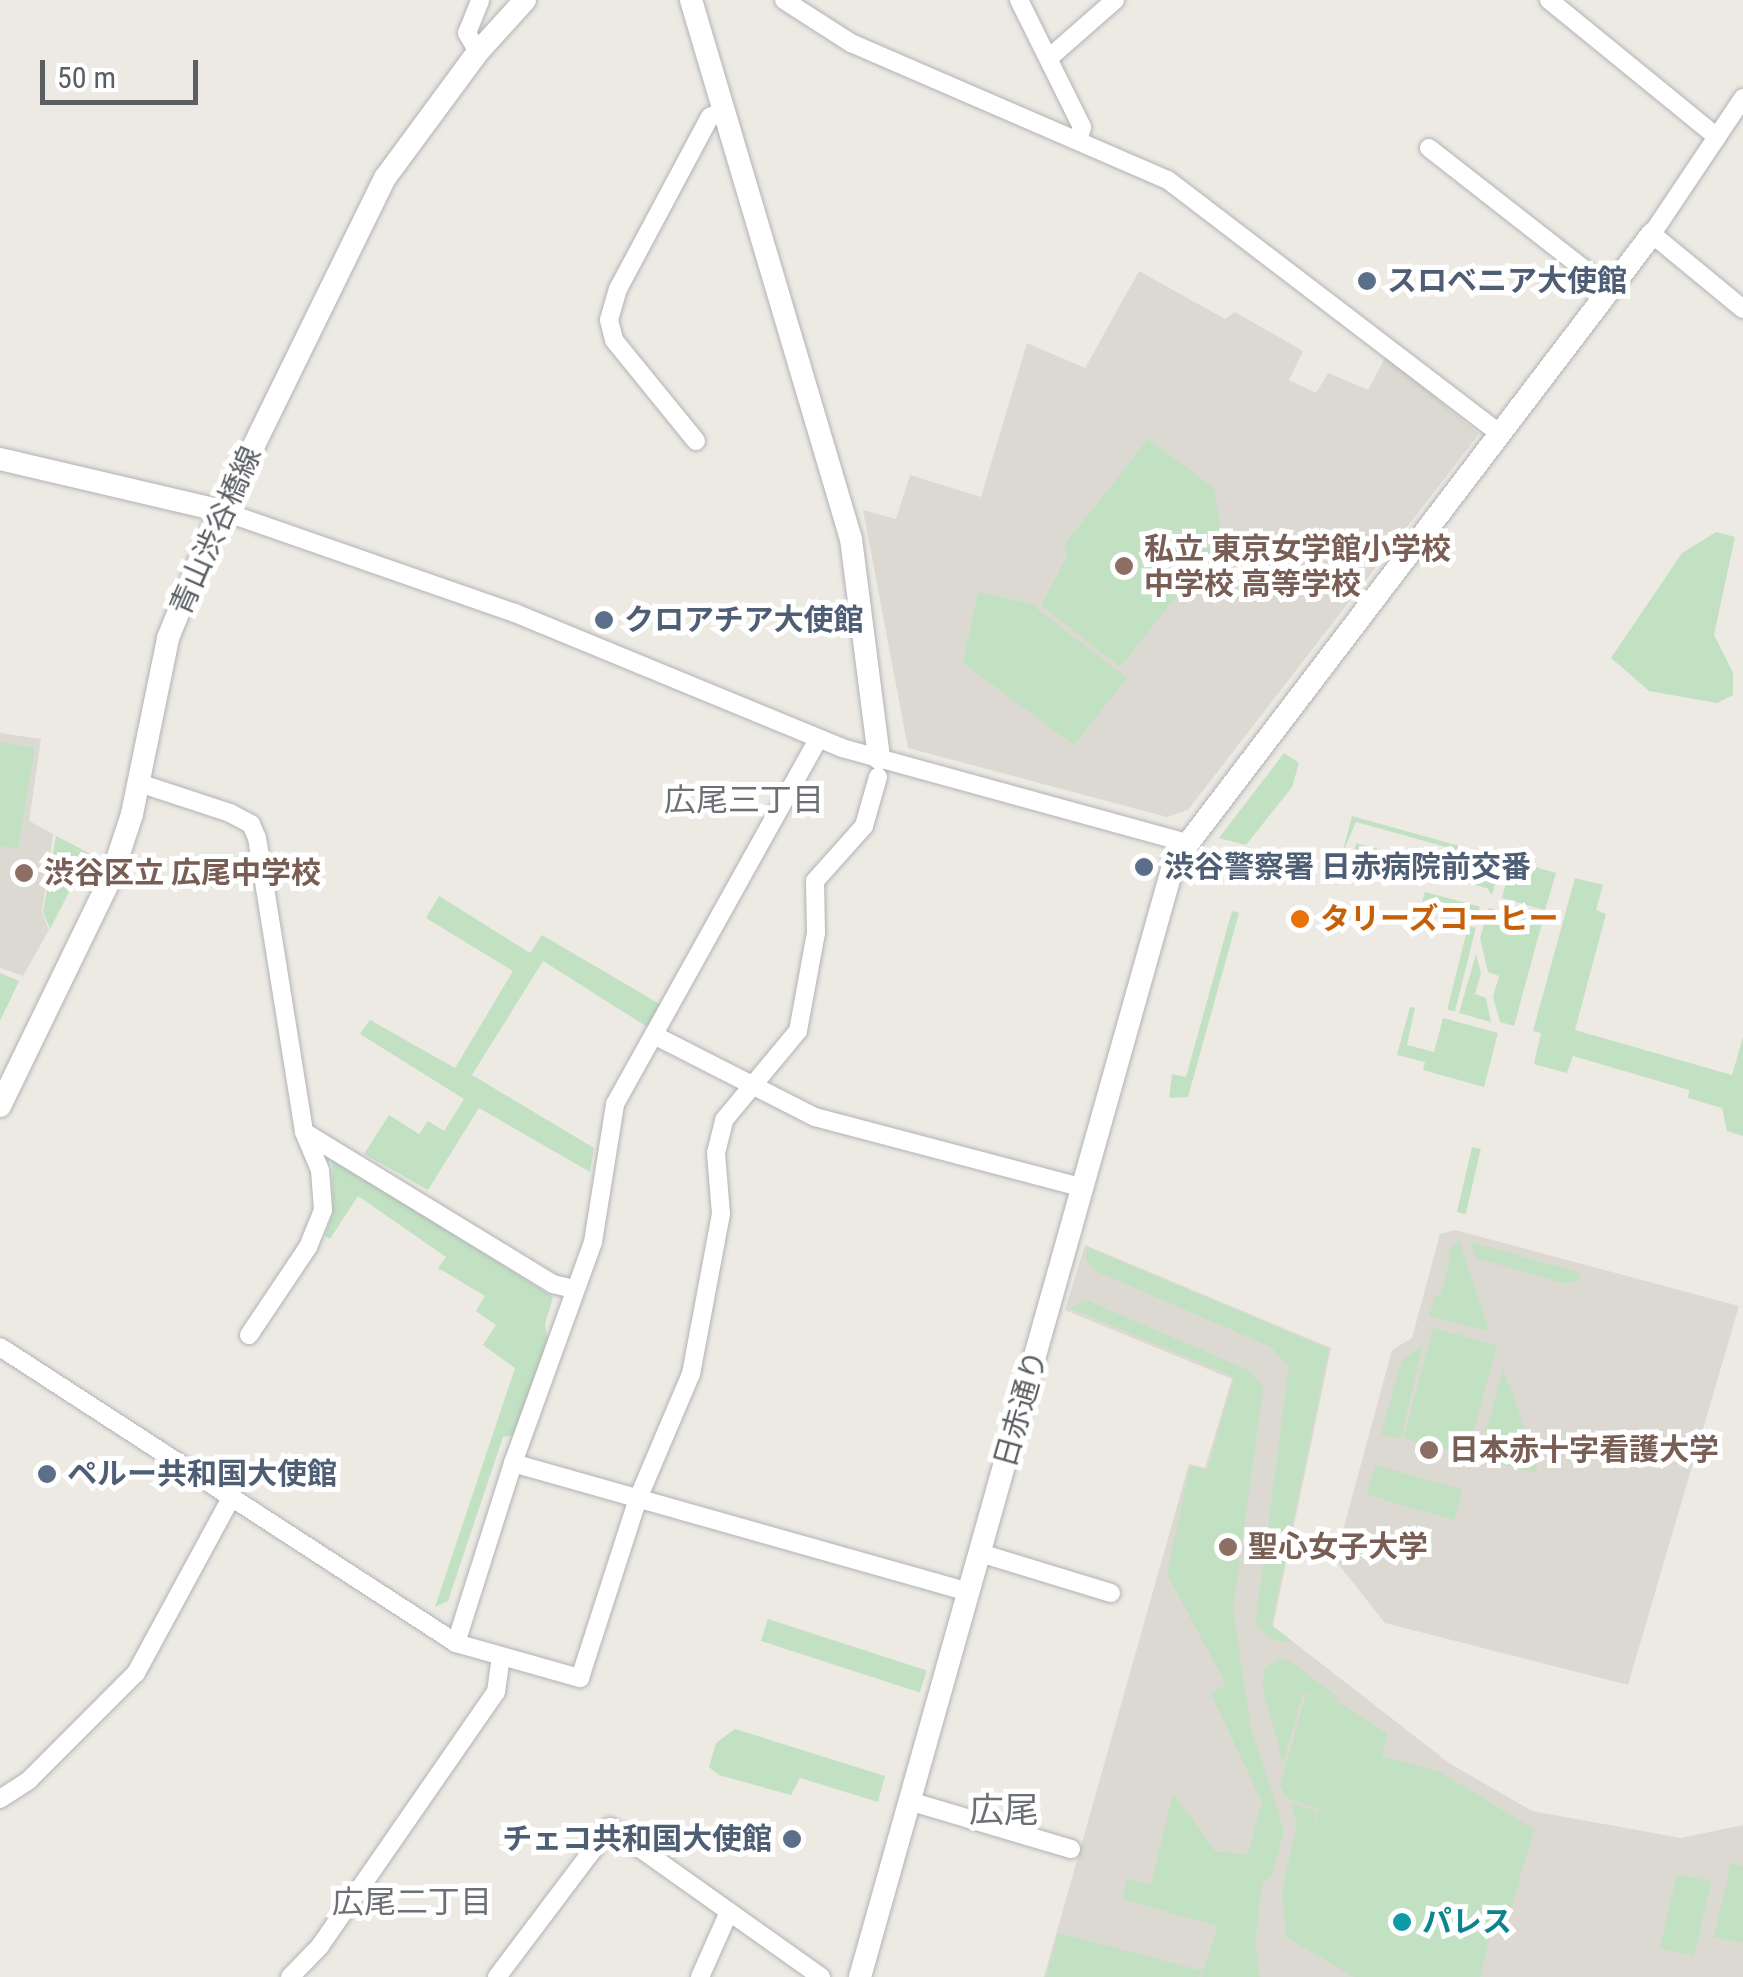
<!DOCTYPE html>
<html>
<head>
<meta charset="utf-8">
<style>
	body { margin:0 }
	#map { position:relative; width:1743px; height:1977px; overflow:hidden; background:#eceae3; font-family:"Roboto Condensed","Noto Sans JP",sans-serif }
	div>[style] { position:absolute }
	.education>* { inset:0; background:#dbd9d1 }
	.green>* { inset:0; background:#c2e1c3; transform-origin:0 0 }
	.roads { filter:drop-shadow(0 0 2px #b0b3b6) drop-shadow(0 0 2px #b0b3b6) }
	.minor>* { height:18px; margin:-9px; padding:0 9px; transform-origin:9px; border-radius:9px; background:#fff }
	.tertiary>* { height:22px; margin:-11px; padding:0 11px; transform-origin:11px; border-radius:11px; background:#fff }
	.dots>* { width:28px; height:28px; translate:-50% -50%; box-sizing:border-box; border:5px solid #fff; border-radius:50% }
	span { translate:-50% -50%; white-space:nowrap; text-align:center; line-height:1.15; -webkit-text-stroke:10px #fff; paint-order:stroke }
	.service-label { font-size:30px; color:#4e5e75; font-weight:700 }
	.left { translate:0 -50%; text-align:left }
	.right { translate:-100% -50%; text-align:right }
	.street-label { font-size:30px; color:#5b5e62 }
	.education-label { font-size:30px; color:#785e54; font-weight:700 }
	.food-label { font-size:30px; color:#c56008; font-weight:700 }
	.culture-label { font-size:30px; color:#0d838f; font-weight:700 }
	.neighbourhood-label { font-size:32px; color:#6c7074 }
	.quarter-label { font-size:35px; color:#6c7074 }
	.scale { position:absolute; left:40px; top:60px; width:158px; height:45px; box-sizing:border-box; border:5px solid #5b5e62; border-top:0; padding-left:12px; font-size:30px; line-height:35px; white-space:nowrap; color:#5b5e62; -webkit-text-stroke:8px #fff; paint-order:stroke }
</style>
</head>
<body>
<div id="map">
	<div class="education">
		<i style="clip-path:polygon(1139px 271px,1225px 319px,1235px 312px,1303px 351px,1289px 380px,1316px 393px,1328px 373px,1368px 390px,1386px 356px,1479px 434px,1188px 810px,1167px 817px,908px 748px,863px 510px,896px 519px,910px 475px,981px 497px,1027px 343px,1085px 368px)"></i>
		<i style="clip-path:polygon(0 733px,41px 739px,29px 821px,53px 834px,42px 912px,49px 930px,23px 976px,0 968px)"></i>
		<i style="clip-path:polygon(1455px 1230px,1739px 1306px,1628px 1685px,1385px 1623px,1335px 1560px,1392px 1350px,1412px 1338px,1440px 1234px)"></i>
		<i style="clip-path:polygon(1085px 1245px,1331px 1348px,1273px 1626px,1449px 1763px,1532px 1811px,1681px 1838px,1743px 1825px,1743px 1977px,1044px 1977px,1189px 1464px,1205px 1468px,1232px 1379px,1065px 1310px)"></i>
	</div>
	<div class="green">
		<i style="clip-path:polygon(1148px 439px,1214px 488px,1222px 539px,1120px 667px,1041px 605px,1068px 555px,1065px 544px)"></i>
		<i style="clip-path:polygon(1716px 532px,1735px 537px,1714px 635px,1733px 673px,1733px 695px,1717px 703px,1649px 691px,1611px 658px,1682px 553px)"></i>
		<i style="clip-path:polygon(978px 592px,1031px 604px,1127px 678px,1074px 745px,963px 663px)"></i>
		<i style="clip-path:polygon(0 742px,35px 748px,18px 849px,0 846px)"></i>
		<i style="clip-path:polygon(1284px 753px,1299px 763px,1292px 787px,1246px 845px,1219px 838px)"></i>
		<i style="clip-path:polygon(1352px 816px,1556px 873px,1545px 910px,1502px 898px,1511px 865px,1356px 822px,1342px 854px)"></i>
		<i style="clip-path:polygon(56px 836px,89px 853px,50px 929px,43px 912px)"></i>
		<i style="clip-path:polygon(1356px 843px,1496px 881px,1492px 895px,1487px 888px,1353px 857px)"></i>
		<i style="clip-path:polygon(1575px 878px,1603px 885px,1596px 910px,1606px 914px,1575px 1030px,1732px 1075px,1743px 1037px,1743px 1136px,1727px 1131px,1722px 1108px,1688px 1098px,1689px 1090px,1573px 1056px,1567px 1073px,1534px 1064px,1541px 1033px,1533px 1031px)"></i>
		<i style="left:1425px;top:892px;width:57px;height:11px;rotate:15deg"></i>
		<i style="clip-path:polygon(439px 896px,530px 953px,542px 935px,663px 1006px,649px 1028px,543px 961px,472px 1075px,594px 1148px,590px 1172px,479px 1108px,428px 1190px,364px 1154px,389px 1115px,419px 1134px,428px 1121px,444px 1131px,464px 1099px,360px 1034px,370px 1020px,455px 1068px,513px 971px,426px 918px)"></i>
		<i style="clip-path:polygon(1489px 908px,1542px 923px,1514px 1026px,1500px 1022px,1493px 997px,1499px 976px,1488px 972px,1480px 938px)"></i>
		<i style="clip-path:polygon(1232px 911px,1239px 913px,1188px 1097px,1169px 1098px,1172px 1074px,1186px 1077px)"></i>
		<i style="left:1468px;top:926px;width:8px;height:86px;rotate:14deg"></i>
		<i style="clip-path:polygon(1476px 954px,1481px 973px,1475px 994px,1486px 998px,1491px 1022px,1459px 1013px)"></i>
		<i style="clip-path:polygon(0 973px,19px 981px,0 1021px)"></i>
		<i style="clip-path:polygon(1410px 1007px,1415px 1008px,1407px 1045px,1434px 1052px,1443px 1018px,1498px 1033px,1484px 1087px,1423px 1070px,1425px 1062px,1397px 1055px)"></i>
		<i style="left:1472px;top:1147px;width:9px;height:67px;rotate:13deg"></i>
		<i style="clip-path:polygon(332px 1158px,553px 1297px,545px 1324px,549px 1350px,522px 1434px,503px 1437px,448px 1601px,435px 1607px,515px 1368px,483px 1345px,496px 1325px,476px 1311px,485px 1296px,438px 1268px,446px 1257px,358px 1196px,330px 1239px,325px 1236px,333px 1213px)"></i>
		<i style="clip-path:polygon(1459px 1240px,1490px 1332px,1429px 1316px,1435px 1296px,1441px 1296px,1451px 1253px,1446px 1252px)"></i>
		<i style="clip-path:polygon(1470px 1242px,1581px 1273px,1577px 1281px,1563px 1283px,1476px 1258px)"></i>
		<i style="clip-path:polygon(1087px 1247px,1329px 1349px,1271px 1625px,1292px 1642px,1274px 1640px,1255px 1625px,1289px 1367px,1271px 1347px,1096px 1271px,1086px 1260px)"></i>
		<i style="clip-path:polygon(1086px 1300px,1250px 1371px,1263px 1388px,1233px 1609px,1250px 1724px,1284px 1831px,1271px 1877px,1262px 1882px,1255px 1945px,1260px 1977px,1201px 1977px,1218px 1926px,1122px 1899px,1127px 1879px,1151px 1885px,1173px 1793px,1216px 1852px,1248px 1854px,1262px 1802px,1211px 1694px,1226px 1684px,1167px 1574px,1190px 1466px,1207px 1470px,1234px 1377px,1070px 1308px)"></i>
		<i style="clip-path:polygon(1427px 1327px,1401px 1439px,1381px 1434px,1402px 1360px,1421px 1347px)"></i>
		<i style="left:1433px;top:1328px;width:66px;height:114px;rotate:15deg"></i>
		<i style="clip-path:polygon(1503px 1368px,1537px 1465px,1536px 1473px,1479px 1459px)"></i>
		<i style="left:1375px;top:1465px;width:91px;height:31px;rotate:16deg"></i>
		<i style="left:768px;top:1619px;width:167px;height:23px;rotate:18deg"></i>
		<i style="clip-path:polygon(1277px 1660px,1290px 1661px,1340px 1699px,1303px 1693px,1283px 1763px,1262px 1685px,1265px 1668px)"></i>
		<i style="clip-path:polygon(1306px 1695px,1326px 1695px,1387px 1733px,1382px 1756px,1440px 1772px,1534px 1829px,1504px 1933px,1423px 1909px,1491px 1933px,1480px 1977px,1354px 1977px,1286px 1937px,1282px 1892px,1297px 1823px,1290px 1803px,1316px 1811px,1312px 1832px,1319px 1809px,1286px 1798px,1280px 1785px)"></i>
		<i style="clip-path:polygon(735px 1729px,885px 1776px,878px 1802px,800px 1778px,791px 1795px,719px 1775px,709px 1767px,716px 1743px)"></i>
		<i style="clip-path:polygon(1731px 1863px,1743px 1866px,1743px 1943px,1714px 1937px)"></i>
		<i style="left:1677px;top:1874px;width:35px;height:76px;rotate:13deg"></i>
		<i style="clip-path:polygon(1058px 1933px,1203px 1971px,1198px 1977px,1046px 1977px)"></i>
	</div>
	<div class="roads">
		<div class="minor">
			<i style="left:784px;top:0;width:80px;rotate:32.7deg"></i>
			<i style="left:851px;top:43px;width:345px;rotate:23.4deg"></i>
			<i style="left:1168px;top:180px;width:419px;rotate:37.4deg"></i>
			<i style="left:1019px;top:0;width:142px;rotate:63.6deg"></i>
			<i style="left:1082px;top:127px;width:11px;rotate:105deg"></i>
			<i style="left:1549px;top:0;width:217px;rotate:39.2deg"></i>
			<i style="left:478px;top:52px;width:22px;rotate:-120deg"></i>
			<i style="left:467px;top:33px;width:35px;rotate:-68deg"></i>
			<i style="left:1049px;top:58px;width:88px;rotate:-41.3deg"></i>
			<i style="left:1743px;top:98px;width:164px;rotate:123.8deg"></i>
			<i style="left:1652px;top:234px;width:118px;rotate:39.5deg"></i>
			<i style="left:1429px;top:148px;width:232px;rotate:38deg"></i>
			<i style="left:696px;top:441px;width:130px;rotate:-129.1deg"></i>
			<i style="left:614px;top:340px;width:21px;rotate:-104deg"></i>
			<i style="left:609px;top:320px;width:32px;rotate:-74deg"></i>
			<i style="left:618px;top:289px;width:195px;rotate:-61.9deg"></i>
			<i style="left:710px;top:117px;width:16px;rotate:-27deg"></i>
			<i style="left:222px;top:511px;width:310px;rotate:19.2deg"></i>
			<i style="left:515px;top:613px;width:354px;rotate:22.4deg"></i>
			<i style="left:842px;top:748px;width:357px;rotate:15.4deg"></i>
			<i style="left:139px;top:783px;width:96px;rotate:18.2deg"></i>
			<i style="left:230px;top:813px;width:24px;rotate:28deg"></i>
			<i style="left:251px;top:824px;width:15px;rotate:67deg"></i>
			<i style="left:257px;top:838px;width:298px;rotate:80.9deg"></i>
			<i style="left:304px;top:1132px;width:41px;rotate:67.2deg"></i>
			<i style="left:320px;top:1170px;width:40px;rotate:85.7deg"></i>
			<i style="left:323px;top:1210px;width:40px;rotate:112deg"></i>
			<i style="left:308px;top:1247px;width:106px;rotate:123.8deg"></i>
			<i style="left:656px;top:1036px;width:178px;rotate:27deg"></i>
			<i style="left:815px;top:1117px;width:277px;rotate:14.8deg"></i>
			<i style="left:304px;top:1132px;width:292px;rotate:31.4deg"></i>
			<i style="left:553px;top:1284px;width:21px;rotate:14deg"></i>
			<i style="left:0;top:1347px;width:544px;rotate:32.99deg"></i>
			<i style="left:456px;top:1643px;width:129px;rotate:15.8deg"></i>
			<i style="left:580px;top:1678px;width:186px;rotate:-72.1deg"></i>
			<i style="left:637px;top:1501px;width:138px;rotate:-67deg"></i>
			<i style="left:691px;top:1374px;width:163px;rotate:-79.4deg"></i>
			<i style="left:721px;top:1214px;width:61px;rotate:-94.7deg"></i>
			<i style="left:716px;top:1153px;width:34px;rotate:-76deg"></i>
			<i style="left:724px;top:1120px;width:116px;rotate:-50.3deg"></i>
			<i style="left:798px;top:1031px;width:100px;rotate:-79.6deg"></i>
			<i style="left:816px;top:933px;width:52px;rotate:-91.1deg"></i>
			<i style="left:815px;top:881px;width:74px;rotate:-48.3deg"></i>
			<i style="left:864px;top:826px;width:51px;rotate:-74.1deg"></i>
			<i style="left:513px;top:1463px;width:235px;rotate:-70.1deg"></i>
			<i style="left:593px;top:1242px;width:140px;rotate:-80.9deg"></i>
			<i style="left:615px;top:1104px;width:417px;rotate:-60.9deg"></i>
			<i style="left:980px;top:1553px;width:137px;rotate:17deg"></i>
			<i style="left:456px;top:1643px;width:189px;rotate:-72.4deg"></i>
			<i style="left:513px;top:1463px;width:474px;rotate:15.8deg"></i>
			<i style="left:0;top:1799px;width:35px;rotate:-33deg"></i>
			<i style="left:29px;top:1780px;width:151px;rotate:-45deg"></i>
			<i style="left:136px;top:1673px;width:197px;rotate:-61.5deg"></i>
			<i style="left:909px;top:1801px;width:169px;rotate:16.5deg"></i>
			<i style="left:290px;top:1977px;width:43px;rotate:-45.9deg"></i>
			<i style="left:320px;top:1946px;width:309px;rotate:-55.3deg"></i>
			<i style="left:496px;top:1692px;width:34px;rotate:-82deg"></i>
			<i style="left:497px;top:1977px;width:188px;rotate:-53deg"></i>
			<i style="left:610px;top:1827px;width:259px;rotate:35.4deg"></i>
			<i style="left:700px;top:1977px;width:71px;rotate:-66deg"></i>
		</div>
		<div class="tertiary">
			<i style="left:691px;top:0;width:562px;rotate:73.47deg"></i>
			<i style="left:851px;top:539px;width:221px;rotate:82.7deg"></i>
			<i style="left:0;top:459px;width:228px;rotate:13.2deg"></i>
			<i style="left:0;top:1106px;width:257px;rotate:-64.1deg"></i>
			<i style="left:112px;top:875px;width:64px;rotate:-71.8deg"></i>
			<i style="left:132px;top:814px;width:180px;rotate:-78.4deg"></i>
			<i style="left:168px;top:638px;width:113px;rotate:-67.7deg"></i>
			<i style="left:211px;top:533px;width:395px;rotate:-63.9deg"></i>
			<i style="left:385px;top:178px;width:157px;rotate:-53.6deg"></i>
			<i style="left:478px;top:52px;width:70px;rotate:-47.9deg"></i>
			<i style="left:860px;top:1977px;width:1158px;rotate:-74.27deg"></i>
			<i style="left:1174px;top:862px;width:789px;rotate:-52.72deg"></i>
		</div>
	</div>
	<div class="dots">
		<i style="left:1367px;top:281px;background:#5c6f8a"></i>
		<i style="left:1124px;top:566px;background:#8d6e63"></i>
		<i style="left:604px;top:620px;background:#5c6f8a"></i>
		<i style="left:1144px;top:867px;background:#5c6f8a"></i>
		<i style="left:24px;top:873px;background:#8d6e63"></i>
		<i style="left:1300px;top:919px;background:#e8710a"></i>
		<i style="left:1429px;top:1450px;background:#8d6e63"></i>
		<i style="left:47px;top:1474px;background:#5c6f8a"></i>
		<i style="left:1228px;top:1547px;background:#8d6e63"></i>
		<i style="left:792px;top:1839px;background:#5c6f8a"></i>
		<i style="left:1402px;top:1922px;background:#0f9aa8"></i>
	</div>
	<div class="service-label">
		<span class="left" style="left:1387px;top:281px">スロベニア大使館</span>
		<span class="left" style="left:624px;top:620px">クロアチア大使館</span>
		<span class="left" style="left:1164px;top:867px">渋谷警察署 日赤病院前交番</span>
		<span class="left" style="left:67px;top:1474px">ペルー共和国大使館</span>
		<span class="right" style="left:772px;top:1839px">チェコ共和国大使館</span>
	</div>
	<div class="street-label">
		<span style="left:216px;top:531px;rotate:-66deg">青山渋谷橋線</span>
		<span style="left:1021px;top:1409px;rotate:-74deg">日赤通り</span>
	</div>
	<div class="education-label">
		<span class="left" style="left:1144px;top:566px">私立 東京女学館小学校<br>中学校 高等学校</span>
		<span class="left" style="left:44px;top:873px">渋谷区立 広尾中学校</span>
		<span class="left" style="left:1449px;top:1450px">日本赤十字看護大学</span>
		<span class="left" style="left:1248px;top:1547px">聖心女子大学</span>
	</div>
	<div class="food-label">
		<span class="left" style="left:1320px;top:919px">タリーズコーヒー</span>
	</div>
	<div class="culture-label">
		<span class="left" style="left:1422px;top:1922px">パレス</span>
	</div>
	<div class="neighbourhood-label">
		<span style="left:744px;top:800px">広尾三丁目</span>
		<span style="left:412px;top:1902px">広尾二丁目</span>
	</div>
	<div class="quarter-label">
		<span style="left:1004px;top:1811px">広尾</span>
	</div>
	<div class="scale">50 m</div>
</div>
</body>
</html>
